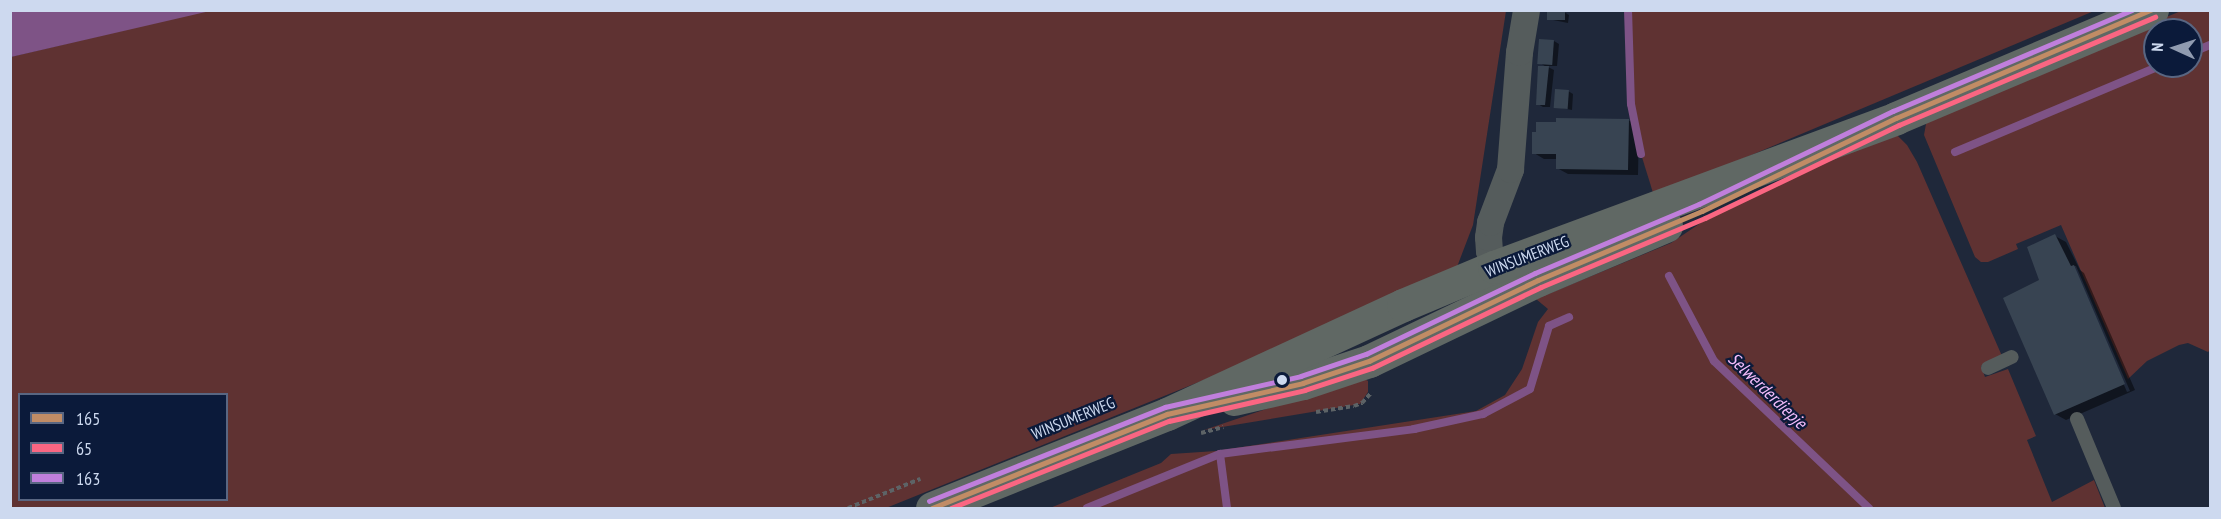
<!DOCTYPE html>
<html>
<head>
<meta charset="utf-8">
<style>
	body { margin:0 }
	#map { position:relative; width:2221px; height:519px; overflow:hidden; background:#1f283a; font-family:"PT Sans Narrow",sans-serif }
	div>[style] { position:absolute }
	.green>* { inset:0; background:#5f3232 }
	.water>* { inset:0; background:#7e5386 }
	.shadow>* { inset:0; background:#0007 }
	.stream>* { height:8px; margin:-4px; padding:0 4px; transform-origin:4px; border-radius:4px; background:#7e5386 }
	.building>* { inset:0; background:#384452; transform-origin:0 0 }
	.path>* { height:4px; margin-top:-2px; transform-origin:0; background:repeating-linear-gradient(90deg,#5d6366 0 4.5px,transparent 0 7.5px) }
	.service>* { height:14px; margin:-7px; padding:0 7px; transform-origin:7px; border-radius:7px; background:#555c5c }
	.minor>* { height:27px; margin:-13.5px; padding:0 13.5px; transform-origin:13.5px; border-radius:13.5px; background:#555c5c }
	.primary>* { height:33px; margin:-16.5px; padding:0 16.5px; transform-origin:16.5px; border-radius:16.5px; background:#606864 }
	.bus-1>* { height:4.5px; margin:-2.25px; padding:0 2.25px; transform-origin:2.25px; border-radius:2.25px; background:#c18c65 }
	.bus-2>* { height:4.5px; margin:-2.25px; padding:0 2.25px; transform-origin:2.25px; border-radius:2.25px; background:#fa6682 }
	.bus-3>* { height:4.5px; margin:-2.25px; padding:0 2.25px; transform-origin:2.25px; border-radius:2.25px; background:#c07fdc }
	.dots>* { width:16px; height:16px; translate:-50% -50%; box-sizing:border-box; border:3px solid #0b1a3a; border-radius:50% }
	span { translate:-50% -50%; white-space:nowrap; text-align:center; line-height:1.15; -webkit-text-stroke:4.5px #0b1a3a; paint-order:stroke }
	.street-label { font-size:16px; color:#cdd9ef }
	.water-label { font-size:18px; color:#f5bdfc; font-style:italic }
	.frame { position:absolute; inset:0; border:12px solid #cdd9ef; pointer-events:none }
	.legend { position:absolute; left:18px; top:393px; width:210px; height:108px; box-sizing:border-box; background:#0b1a3a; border:2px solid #596682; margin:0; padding:8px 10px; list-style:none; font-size:18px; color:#cdd9ef }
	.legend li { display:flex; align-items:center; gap:12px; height:30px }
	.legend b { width:30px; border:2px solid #596682 }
	.north { position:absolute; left:2143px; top:18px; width:60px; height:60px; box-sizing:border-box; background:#0b1a3a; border:2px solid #596682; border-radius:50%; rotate:273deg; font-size:16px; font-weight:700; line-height:24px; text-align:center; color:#cdd9ef }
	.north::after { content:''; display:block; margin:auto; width:21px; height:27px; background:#909bb0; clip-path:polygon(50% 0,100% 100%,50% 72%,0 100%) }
</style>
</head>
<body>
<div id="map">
	<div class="green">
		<i style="clip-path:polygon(evenodd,210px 10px,1506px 11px,1473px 225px,1452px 280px,886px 508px,11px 508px,10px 57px,210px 10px,20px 394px,226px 394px,226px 500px,20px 500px,20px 394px)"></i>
		<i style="clip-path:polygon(1628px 11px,2094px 11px,1654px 196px,1641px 154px,1631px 104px)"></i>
		<i style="clip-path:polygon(evenodd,2181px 11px,2210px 11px,2210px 350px,2208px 352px,2188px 343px,2179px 345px,2147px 361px,2128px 379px,2061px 225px,2016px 244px,2018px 249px,1988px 262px,1981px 262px,1975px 257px,1924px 135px,1926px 124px,1933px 112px,2181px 11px,2155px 30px,2191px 30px,2191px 66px,2155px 66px,2155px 30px)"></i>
		<i style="clip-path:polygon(1880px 133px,1896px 134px,1907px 145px,1917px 162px,2002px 356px,1981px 366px,1985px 377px,2008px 369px,2036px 436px,2027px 440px,2052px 502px,2094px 480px,2105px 508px,1050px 508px,1161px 463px,1171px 454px,1216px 451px,1476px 411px,1505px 395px,1522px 369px,1538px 322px,1548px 309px,1536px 299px,1671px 243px,1711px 216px)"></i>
		<i style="clip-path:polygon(1361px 377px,1368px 381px,1368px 392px,1360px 404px,1204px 430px)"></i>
	</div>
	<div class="water">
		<i style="clip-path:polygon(10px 11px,210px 11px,11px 57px)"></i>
	</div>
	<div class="shadow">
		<i style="clip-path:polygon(1564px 12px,1569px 15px,1568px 23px,1548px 19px)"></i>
		<i style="clip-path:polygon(1554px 41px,1559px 44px,1557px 66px,1546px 66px,1554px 70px,1550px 107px,1543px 107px,1538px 104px,1548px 68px,1540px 63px)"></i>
		<i style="clip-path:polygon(1568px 91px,1573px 94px,1572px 110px,1556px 107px)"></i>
		<i style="clip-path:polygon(1628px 120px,1639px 126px,1638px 175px,1568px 174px,1557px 168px,1557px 159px,1544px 159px,1534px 153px)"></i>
		<i style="clip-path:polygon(evenodd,2055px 236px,2066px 242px,2080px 270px,2084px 273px,2135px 390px,2066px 420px,2055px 414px,2055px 236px,2073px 266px,2076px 266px,2130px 391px,2127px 392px,2073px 266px)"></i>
	</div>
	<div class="stream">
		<i style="left:1628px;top:10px;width:94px;rotate:88.2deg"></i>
		<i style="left:1631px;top:104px;width:51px;rotate:78.7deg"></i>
		<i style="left:2191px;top:53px;width:21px;rotate:-23deg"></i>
		<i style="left:1955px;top:152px;width:222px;rotate:-22.8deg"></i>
		<i style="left:1669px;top:276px;width:96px;rotate:62.1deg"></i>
		<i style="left:1714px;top:361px;width:214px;rotate:43.5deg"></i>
		<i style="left:1220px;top:454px;width:54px;rotate:82.6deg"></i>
		<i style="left:1087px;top:508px;width:144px;rotate:-22.1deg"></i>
		<i style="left:1220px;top:454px;width:196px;rotate:-7.3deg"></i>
		<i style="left:1414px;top:429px;width:71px;rotate:-12.3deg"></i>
		<i style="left:1483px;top:414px;width:53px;rotate:-28deg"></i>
		<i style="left:1530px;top:389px;width:66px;rotate:-73.2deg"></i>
		<i style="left:1549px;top:326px;width:22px;rotate:-24deg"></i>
	</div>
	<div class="building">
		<i style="left:1547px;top:10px;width:18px;height:10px"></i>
		<i style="left:1539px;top:39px;width:15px;height:25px;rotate:4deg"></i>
		<i style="clip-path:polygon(1538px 66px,1549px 66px,1545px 105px,1536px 105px)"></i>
		<i style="left:1555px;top:89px;width:14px;height:19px;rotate:4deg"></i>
		<i style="clip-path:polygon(1556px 118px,1629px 119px,1628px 170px,1556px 169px,1556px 154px,1532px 154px,1532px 132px,1536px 132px,1536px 122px,1556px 122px)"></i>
		<i style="clip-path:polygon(2055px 234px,2071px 266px,2074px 265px,2125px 384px,2054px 415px,2003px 298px,2039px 280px,2027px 247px)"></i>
	</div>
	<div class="path">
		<i style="left:1316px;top:412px;width:38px;rotate:-9deg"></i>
		<i style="left:1354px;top:406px;width:9px;rotate:-21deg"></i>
		<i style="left:1362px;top:403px;width:15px;rotate:-48deg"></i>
		<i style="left:1201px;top:433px;width:23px;rotate:-15deg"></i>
		<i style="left:848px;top:508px;width:78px;rotate:-21.9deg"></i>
	</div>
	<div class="service">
		<i style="left:1988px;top:368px;width:26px;rotate:-25deg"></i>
		<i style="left:2077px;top:419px;width:96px;rotate:67.4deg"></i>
	</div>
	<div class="minor">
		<i style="left:1499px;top:288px;width:38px;rotate:-105deg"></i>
		<i style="left:1489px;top:251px;width:14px;rotate:-94deg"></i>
		<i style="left:1488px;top:237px;width:15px;rotate:-82deg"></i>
		<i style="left:1490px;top:222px;width:57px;rotate:-69.3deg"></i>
		<i style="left:1510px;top:169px;width:117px;rotate:-85.6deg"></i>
		<i style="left:1519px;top:52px;width:43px;rotate:-80.5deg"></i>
	</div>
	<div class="primary">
		<i style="left:1234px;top:399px;width:71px;rotate:-13.1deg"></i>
		<i style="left:1303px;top:383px;width:70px;rotate:-18.4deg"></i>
		<i style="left:1369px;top:361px;width:187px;rotate:-25.6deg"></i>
		<i style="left:1538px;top:280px;width:139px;rotate:-22.9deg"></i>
		<i style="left:932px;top:508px;width:253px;rotate:-21.8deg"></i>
		<i style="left:1167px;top:414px;width:260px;rotate:-24.8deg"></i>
		<i style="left:1403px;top:305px;width:99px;rotate:-22.7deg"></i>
		<i style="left:1494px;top:267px;width:429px;rotate:-20.3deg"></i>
		<i style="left:1896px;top:118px;width:278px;rotate:-22.9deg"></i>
	</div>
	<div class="bus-1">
		<i style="left:932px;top:508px;width:253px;rotate:-21.8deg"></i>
		<i style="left:1167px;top:414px;width:139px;rotate:-12.8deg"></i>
		<i style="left:1303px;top:383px;width:70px;rotate:-18.4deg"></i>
		<i style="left:1369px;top:361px;width:187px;rotate:-25.6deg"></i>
		<i style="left:1538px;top:280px;width:178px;rotate:-22.8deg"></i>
		<i style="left:1702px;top:211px;width:215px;rotate:-25.6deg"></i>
		<i style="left:1896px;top:118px;width:277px;rotate:-23deg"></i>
	</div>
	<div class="bus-2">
		<i style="left:951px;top:508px;width:235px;rotate:-21.8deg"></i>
		<i style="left:1169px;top:421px;width:139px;rotate:-12.8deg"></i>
		<i style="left:1305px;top:390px;width:71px;rotate:-18.2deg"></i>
		<i style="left:1372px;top:368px;width:187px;rotate:-25.6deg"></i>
		<i style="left:1541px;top:287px;width:178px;rotate:-22.8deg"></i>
		<i style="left:1705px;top:218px;width:215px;rotate:-25.6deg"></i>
		<i style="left:1899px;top:125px;width:278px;rotate:-22.9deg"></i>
	</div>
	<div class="bus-3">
		<i style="left:929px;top:501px;width:254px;rotate:-21.7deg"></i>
		<i style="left:1165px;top:407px;width:139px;rotate:-12.8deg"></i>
		<i style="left:1301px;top:376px;width:69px;rotate:-18.7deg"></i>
		<i style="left:1366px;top:354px;width:187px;rotate:-25.6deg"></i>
		<i style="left:1535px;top:273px;width:178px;rotate:-22.8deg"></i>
		<i style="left:1699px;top:204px;width:215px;rotate:-25.6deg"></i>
		<i style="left:1893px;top:111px;width:259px;rotate:-22.9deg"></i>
	</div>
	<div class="dots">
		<i style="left:1282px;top:380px;background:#cdd9ef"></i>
	</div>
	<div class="street-label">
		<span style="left:1527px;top:256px;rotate:-21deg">WINSUMERWEG</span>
		<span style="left:1073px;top:418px;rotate:-22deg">WINSUMERWEG</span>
	</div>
	<div class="water-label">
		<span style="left:1767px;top:391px;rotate:44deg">Selwerderdiepje</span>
	</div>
	<div class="frame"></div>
	<ul class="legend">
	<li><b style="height:8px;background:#c18c65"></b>165</li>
	<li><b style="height:8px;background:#fa6682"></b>65</li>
	<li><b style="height:8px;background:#c07fdc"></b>163</li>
	</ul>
	<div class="north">N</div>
</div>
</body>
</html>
